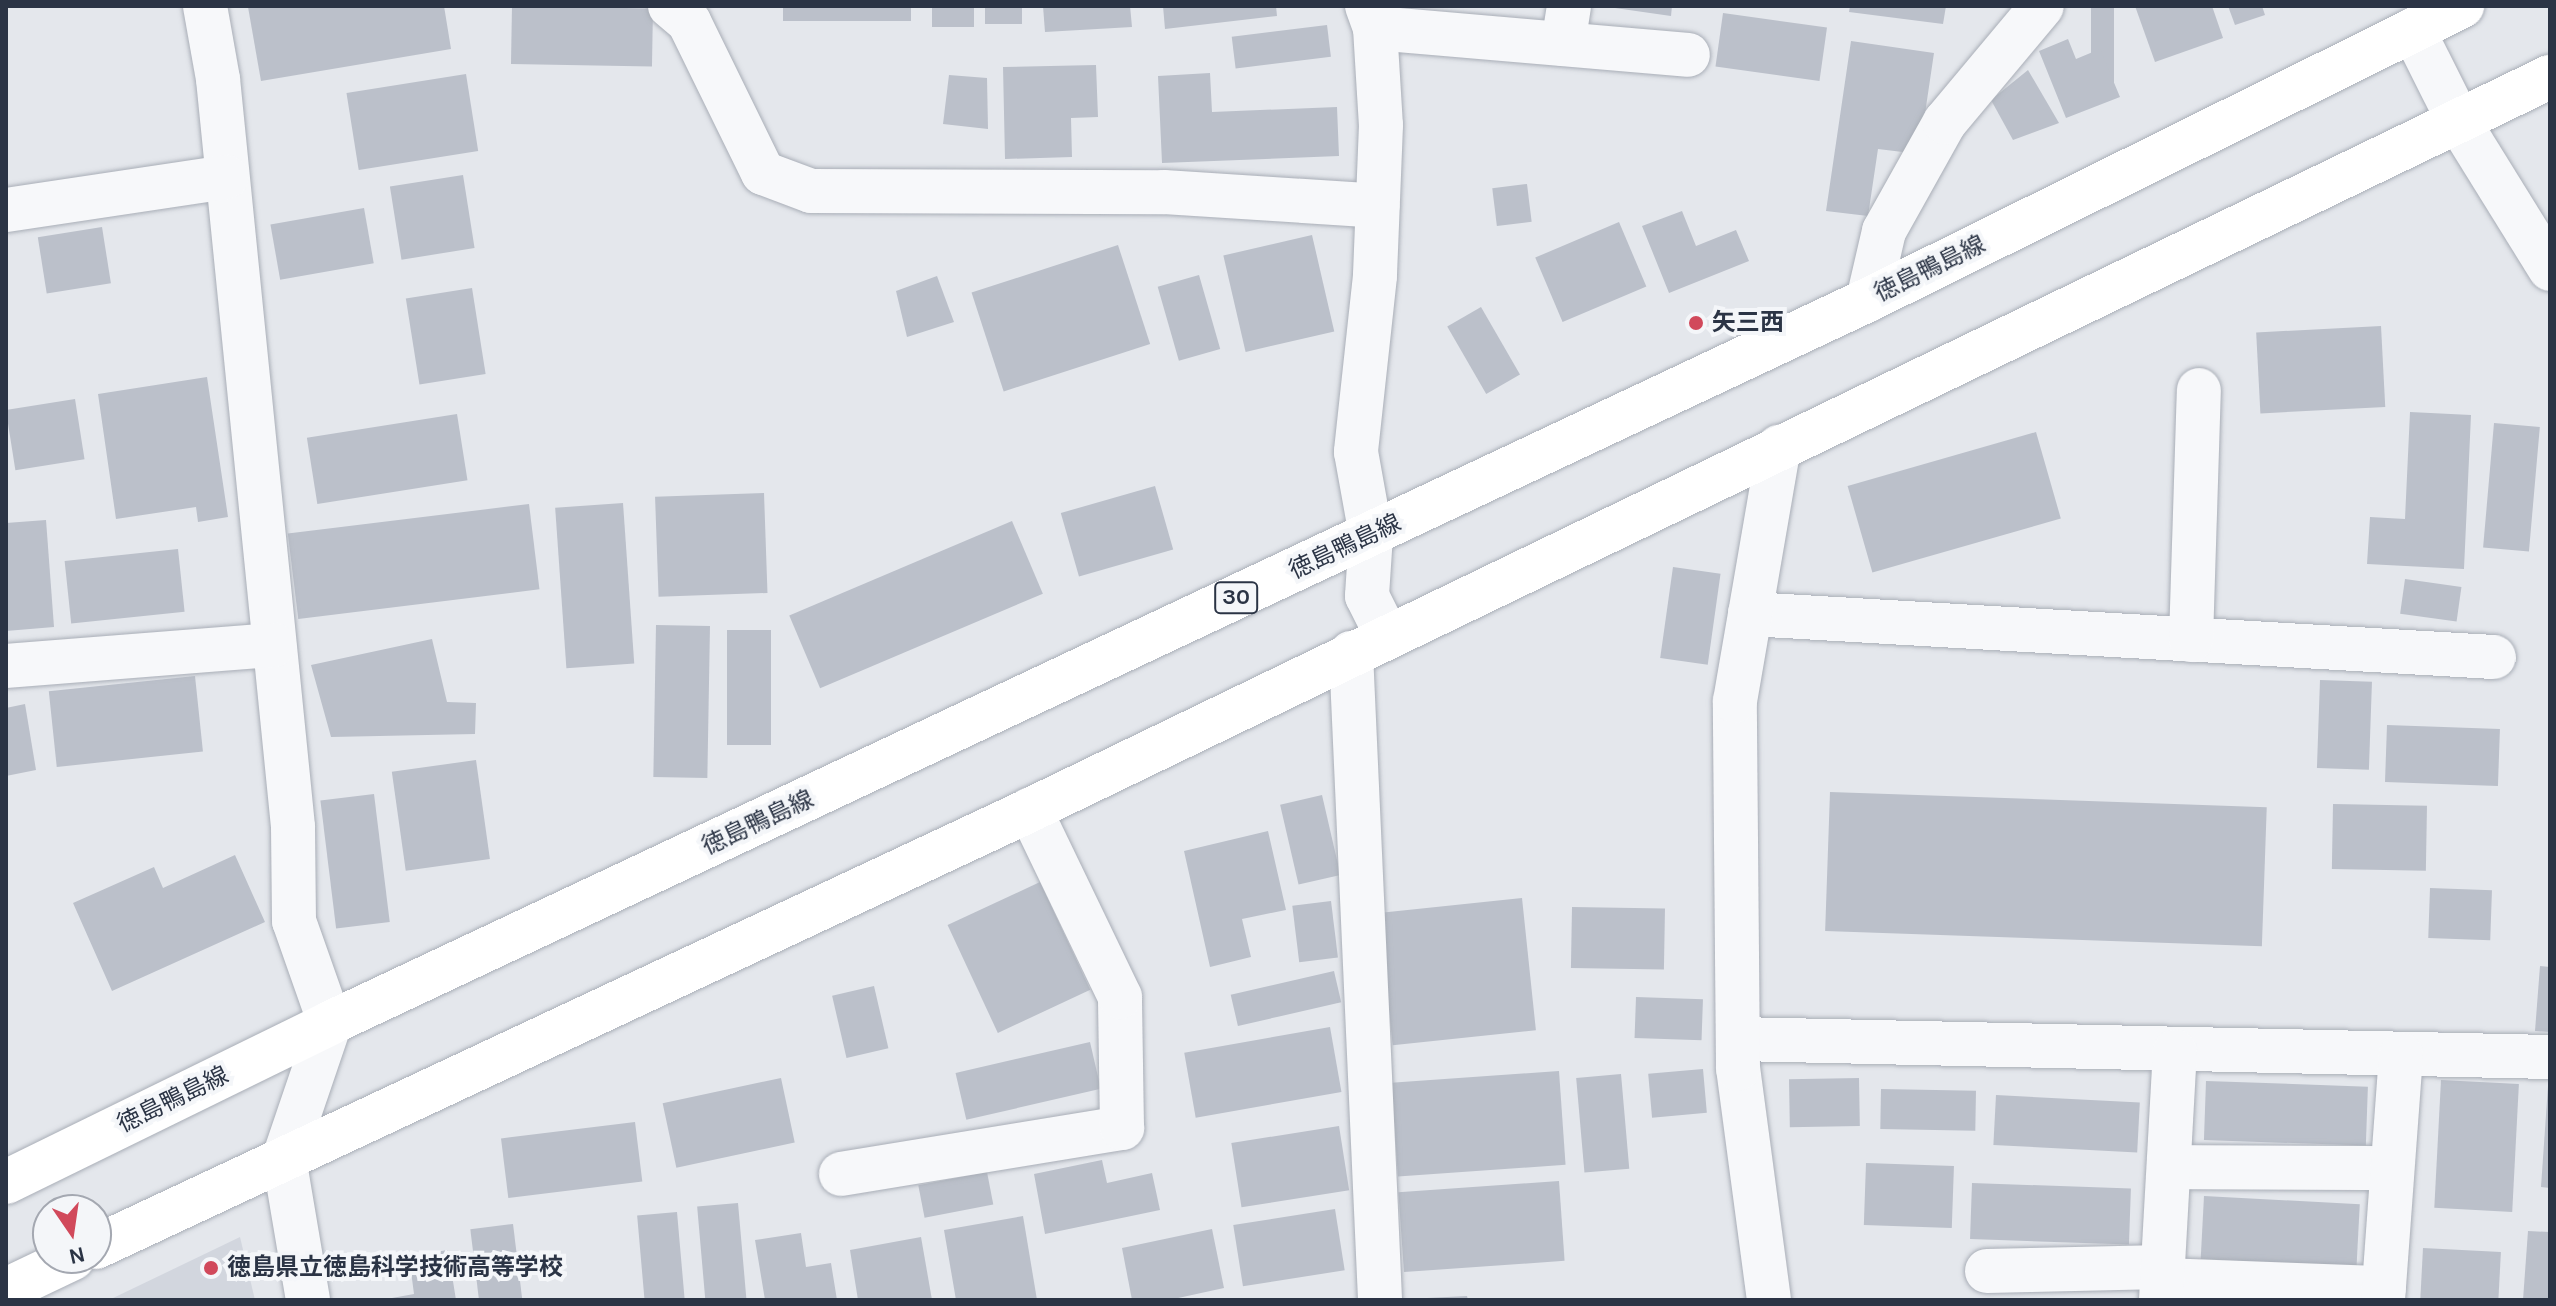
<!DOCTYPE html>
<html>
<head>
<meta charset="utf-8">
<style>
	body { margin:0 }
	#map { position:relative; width:2556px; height:1306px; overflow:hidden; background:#e4e7ec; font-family:Karla,"Noto Sans JP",sans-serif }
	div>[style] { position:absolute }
	.built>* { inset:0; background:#d2d6de }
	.building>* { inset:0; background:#bbc0ca; transform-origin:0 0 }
	.roads { filter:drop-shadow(0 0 2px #a9aeb7) drop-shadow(0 0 2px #a9aeb7) }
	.minor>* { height:44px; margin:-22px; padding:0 22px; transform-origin:22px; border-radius:22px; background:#f7f8fa }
	.major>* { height:44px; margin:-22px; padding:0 22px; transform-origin:22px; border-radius:22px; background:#fff }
	.dots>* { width:22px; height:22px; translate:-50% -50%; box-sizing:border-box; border:4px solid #f4f6f9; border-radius:50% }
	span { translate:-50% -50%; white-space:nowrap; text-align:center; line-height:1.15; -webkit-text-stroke:8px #f4f6f9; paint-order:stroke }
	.shield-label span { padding:2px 6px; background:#f4f6f9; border:2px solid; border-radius:6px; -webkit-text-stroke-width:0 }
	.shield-label { font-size:22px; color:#2b3445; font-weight:700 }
	.street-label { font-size:24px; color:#2b3445 }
	.poi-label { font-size:24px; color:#2b3445; font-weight:700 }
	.left { translate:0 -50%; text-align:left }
	.frame { position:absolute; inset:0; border:8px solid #2b3445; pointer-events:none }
	.north { position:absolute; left:32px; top:1194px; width:80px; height:80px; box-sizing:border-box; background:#f4f6f9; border:2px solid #a4a8b1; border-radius:50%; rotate:167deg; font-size:22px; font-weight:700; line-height:32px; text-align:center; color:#2b3445 }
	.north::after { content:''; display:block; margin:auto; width:28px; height:36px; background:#d1495b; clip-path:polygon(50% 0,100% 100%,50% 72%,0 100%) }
</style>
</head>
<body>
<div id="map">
	<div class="built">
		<i style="clip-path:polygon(240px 1237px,255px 1300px,109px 1300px)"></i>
	</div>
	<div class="building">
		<i style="clip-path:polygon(444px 6px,451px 49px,261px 81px,248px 7px)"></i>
		<i style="left:512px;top:6px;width:141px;height:58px;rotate:1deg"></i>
		<i style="left:783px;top:6px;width:128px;height:15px"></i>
		<i style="left:932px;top:6px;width:42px;height:21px"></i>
		<i style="left:985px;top:6px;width:37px;height:18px"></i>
		<i style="clip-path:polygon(1043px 6px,1130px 6px,1132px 27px,1045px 32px)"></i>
		<i style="clip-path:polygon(1163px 6px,1276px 6px,1277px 16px,1165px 29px)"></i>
		<i style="clip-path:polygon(1601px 6px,1672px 6px,1671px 16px)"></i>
		<i style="clip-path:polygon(1850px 6px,1946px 6px,1943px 24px,1849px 12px)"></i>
		<i style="left:2091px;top:6px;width:23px;height:86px"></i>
		<i style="clip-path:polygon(2135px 6px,2212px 6px,2223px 38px,2155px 62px)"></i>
		<i style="clip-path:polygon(2228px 6px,2262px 6px,2265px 15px,2235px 25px)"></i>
		<i style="left:1723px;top:13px;width:105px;height:54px;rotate:8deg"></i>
		<i style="left:1327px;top:25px;width:32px;height:96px;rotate:83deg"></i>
		<i style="clip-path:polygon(2068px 39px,2076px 59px,2100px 49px,2120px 97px,2066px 118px,2039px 51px)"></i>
		<i style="clip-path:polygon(1851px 41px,1934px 53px,1919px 154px,1878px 149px,1868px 216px,1826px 211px)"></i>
		<i style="clip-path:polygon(1096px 65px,1098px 117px,1071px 118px,1072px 157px,1005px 159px,1003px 67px)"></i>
		<i style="clip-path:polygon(2028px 70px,2059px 123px,2013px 140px,1991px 100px)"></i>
		<i style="clip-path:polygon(1210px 73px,1212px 112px,1337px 107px,1339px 156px,1162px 163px,1158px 76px)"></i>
		<i style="left:466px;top:74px;width:78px;height:121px;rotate:81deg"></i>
		<i style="clip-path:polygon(949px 75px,987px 78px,988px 129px,943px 124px)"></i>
		<i style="left:463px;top:175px;width:74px;height:74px;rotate:81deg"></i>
		<i style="left:1527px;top:184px;width:38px;height:35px;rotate:83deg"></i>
		<i style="left:364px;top:208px;width:56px;height:95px;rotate:80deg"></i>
		<i style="clip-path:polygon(1682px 211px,1696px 246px,1736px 230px,1749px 261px,1669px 293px,1642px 226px)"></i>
		<i style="left:1619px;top:222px;width:70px;height:91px;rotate:67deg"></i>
		<i style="left:102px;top:227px;width:57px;height:65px;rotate:81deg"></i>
		<i style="left:1312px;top:235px;width:99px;height:91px;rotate:77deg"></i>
		<i style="left:1118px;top:245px;width:104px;height:154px;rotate:72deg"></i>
		<i style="left:1199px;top:275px;width:77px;height:43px;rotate:74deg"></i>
		<i style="clip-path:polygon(937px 276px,954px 322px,907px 337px,896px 291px)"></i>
		<i style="left:472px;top:288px;width:87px;height:67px;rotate:81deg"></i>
		<i style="left:1481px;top:307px;width:78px;height:39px;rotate:60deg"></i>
		<i style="left:2381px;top:326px;width:81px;height:125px;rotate:87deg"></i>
		<i style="clip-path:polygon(207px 377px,228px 517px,198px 522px,196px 507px,116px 519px,98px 394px)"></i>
		<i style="left:75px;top:399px;width:61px;height:70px;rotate:81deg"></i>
		<i style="clip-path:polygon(2410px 412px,2471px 415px,2464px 569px,2367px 564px,2370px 517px,2405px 519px)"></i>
		<i style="left:457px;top:414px;width:67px;height:152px;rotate:81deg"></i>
		<i style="left:2494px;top:423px;width:46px;height:125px;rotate:5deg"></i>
		<i style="left:2036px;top:432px;width:90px;height:196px;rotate:74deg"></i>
		<i style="left:1155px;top:486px;width:66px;height:98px;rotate:74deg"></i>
		<i style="left:764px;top:493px;width:100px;height:109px;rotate:88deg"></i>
		<i style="left:623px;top:503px;width:161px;height:68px;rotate:86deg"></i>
		<i style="left:529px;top:504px;width:86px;height:243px;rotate:83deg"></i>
		<i style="clip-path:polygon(46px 520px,54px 627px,6px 631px,6px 523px)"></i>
		<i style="left:1012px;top:521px;width:79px;height:242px;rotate:67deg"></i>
		<i style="left:178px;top:549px;width:63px;height:114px;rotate:84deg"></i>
		<i style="left:1673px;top:567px;width:48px;height:92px;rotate:8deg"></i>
		<i style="left:2405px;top:579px;width:57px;height:35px;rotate:8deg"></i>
		<i style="left:656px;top:625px;width:54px;height:152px;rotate:1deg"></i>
		<i style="left:727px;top:630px;width:44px;height:115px"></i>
		<i style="clip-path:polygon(432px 639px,447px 702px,476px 703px,475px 734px,331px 737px,311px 665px)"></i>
		<i style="left:195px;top:676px;width:76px;height:147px;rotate:84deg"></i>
		<i style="left:2320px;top:680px;width:52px;height:88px;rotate:2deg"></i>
		<i style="clip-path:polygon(25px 704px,36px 770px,6px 776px,6px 708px)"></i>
		<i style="left:2387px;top:725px;width:113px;height:57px;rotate:2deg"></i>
		<i style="left:476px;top:760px;width:100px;height:85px;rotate:82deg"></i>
		<i style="left:1830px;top:792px;width:437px;height:139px;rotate:2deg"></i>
		<i style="left:374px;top:794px;width:129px;height:54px;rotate:83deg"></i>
		<i style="left:1322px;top:795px;width:82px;height:43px;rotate:77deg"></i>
		<i style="left:2333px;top:804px;width:94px;height:65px;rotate:1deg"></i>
		<i style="clip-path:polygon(1268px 831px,1286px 910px,1242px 919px,1251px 957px,1210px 967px,1184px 851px)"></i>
		<i style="clip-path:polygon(235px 855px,265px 922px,112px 991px,73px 903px,154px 867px,163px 888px)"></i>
		<i style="left:1040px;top:882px;width:119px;height:102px;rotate:65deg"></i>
		<i style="left:2430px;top:888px;width:62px;height:50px;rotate:2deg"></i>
		<i style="left:1522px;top:898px;width:133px;height:144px;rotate:84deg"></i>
		<i style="left:1331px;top:901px;width:57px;height:39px;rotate:83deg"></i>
		<i style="left:1572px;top:907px;width:93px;height:61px;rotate:1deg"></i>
		<i style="clip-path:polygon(2540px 966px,2550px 967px,2550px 1032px,2535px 1031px)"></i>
		<i style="left:1334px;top:971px;width:32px;height:106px;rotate:77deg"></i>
		<i style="left:874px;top:986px;width:64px;height:43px;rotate:77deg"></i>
		<i style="left:1636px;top:997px;width:67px;height:41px;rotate:2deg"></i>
		<i style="left:1330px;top:1027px;width:66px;height:148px;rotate:80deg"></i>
		<i style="left:1090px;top:1042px;width:48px;height:138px;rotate:77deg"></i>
		<i style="left:1703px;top:1069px;width:44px;height:55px;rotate:85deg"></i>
		<i style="left:1559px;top:1071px;width:94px;height:168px;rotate:86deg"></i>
		<i style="left:1621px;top:1074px;width:95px;height:45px;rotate:85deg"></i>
		<i style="left:781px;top:1078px;width:66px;height:121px;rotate:78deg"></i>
		<i style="left:1859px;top:1078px;width:48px;height:70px;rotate:89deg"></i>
		<i style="left:2441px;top:1080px;width:78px;height:128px;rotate:3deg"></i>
		<i style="left:2206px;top:1081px;width:162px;height:59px;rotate:2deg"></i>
		<i style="clip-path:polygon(2548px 1086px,2550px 1086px,2550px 1188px,2541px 1187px)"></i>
		<i style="left:1881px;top:1089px;width:95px;height:40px;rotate:1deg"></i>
		<i style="left:1996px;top:1095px;width:144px;height:50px;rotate:3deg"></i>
		<i style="left:635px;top:1122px;width:60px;height:135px;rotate:83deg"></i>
		<i style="left:1339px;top:1126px;width:65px;height:109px;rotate:81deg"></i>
		<i style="clip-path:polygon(1102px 1160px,1107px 1183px,1152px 1173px,1160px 1210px,1045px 1234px,1034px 1174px)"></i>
		<i style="left:1866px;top:1163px;width:88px;height:62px;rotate:2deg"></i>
		<i style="left:987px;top:1172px;width:33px;height:70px;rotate:79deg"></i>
		<i style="left:1559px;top:1181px;width:80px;height:161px;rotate:86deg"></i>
		<i style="left:1972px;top:1183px;width:159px;height:56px;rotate:2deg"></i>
		<i style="left:2204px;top:1196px;width:156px;height:63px;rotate:3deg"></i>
		<i style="left:738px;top:1203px;width:97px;height:41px;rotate:85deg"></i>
		<i style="left:1335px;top:1209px;width:62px;height:103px;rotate:81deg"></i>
		<i style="left:677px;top:1212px;width:88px;height:40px;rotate:85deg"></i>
		<i style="clip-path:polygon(1023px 1216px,1037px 1300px,956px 1300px,944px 1230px)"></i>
		<i style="left:513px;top:1224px;width:77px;height:43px;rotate:83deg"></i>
		<i style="clip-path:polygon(1212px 1229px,1224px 1288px,1169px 1300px,1132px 1300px,1122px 1248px)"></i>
		<i style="clip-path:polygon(2528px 1231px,2550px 1232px,2550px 1300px,2523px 1300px)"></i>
		<i style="clip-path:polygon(801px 1233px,806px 1267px,831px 1263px,837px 1300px,765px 1300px,755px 1240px)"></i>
		<i style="clip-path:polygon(921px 1237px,932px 1300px,858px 1300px,850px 1250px)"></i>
		<i style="left:2423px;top:1248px;width:78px;height:52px;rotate:3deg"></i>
		<i style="clip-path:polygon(448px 1250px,456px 1300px,381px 1300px,414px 1294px,409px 1256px)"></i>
		<i style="clip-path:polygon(1467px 1296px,1468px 1300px,1427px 1300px,1427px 1298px)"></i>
	</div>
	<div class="roads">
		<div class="minor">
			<i style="left:205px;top:6px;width:74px;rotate:79.9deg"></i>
			<i style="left:218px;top:79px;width:752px;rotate:84.27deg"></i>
			<i style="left:293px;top:827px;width:94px;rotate:89.4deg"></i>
			<i style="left:294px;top:921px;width:108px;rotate:70.6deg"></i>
			<i style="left:330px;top:1023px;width:143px;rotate:108.8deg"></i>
			<i style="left:284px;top:1158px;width:144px;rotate:80.4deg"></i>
			<i style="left:670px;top:6px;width:25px;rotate:40deg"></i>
			<i style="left:689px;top:22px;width:168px;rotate:63.9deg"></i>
			<i style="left:763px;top:173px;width:51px;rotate:20.6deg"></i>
			<i style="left:811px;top:191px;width:353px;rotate:0.2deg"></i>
			<i style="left:1164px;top:192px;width:214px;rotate:3.7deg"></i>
			<i style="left:1367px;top:6px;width:23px;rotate:70deg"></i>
			<i style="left:1375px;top:28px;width:97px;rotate:86.5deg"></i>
			<i style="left:1381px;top:125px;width:151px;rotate:92.3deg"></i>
			<i style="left:1375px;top:276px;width:177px;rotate:96.2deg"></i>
			<i style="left:1356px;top:452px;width:84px;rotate:79.8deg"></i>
			<i style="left:1371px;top:535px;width:61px;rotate:93.8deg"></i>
			<i style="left:1367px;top:596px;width:45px;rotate:63.4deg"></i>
			<i style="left:1375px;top:28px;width:314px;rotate:4.9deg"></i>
			<i style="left:2413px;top:30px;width:103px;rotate:63.4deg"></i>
			<i style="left:2459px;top:122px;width:173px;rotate:58.2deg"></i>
			<i style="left:1563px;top:44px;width:38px;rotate:-81deg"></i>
			<i style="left:6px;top:210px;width:223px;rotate:-8.5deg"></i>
			<i style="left:1868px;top:300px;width:71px;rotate:-76.9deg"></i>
			<i style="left:1884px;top:231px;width:125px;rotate:-60.8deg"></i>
			<i style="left:1945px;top:122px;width:151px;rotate:-50.1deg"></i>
			<i style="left:1750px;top:614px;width:745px;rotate:3.31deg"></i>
			<i style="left:2191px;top:640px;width:250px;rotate:-88.2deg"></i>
			<i style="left:1351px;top:653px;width:648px;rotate:87.43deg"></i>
			<i style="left:6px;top:666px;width:269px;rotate:-4.5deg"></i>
			<i style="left:1738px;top:1039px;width:812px;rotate:1.27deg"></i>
			<i style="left:2169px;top:1167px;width:223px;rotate:0.3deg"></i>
			<i style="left:841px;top:1174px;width:285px;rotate:-9.3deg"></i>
			<i style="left:1122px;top:1128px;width:131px;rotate:-90.9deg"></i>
			<i style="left:1120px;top:997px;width:208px;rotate:-115.7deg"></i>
			<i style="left:1987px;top:1271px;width:176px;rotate:-1.3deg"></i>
			<i style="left:2162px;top:1280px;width:222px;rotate:2.1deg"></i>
			<i style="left:1769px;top:1300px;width:233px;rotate:-97.6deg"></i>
			<i style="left:1738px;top:1069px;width:368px;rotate:-90.5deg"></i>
			<i style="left:1735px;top:701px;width:258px;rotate:-80.2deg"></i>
			<i style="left:2161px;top:1300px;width:249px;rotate:-86.8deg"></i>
			<i style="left:2383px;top:1300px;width:246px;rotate:-85.8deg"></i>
		</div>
		<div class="major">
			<i style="left:6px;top:1182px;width:361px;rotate:-26.1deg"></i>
			<i style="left:330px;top:1023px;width:1699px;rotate:-25.18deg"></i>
			<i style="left:1868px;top:300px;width:663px;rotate:-26.33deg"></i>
			<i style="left:96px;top:1247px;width:1031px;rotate:-25.07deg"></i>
			<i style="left:1030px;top:810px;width:1688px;rotate:-25.75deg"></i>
			<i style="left:6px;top:1290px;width:74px;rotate:-25.5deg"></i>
		</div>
	</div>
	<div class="dots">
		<i style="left:1696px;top:323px;background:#d1495b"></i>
		<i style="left:211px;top:1268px;background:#d1495b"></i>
	</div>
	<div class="shield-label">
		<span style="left:1236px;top:598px">30</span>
	</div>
	<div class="street-label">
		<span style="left:1930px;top:269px;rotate:-26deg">徳島鴨島線</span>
		<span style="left:1345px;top:547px;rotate:-25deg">徳島鴨島線</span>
		<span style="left:758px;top:823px;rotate:-25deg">徳島鴨島線</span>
		<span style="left:173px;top:1100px;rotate:-26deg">徳島鴨島線</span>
	</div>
	<div class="poi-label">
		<span class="left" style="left:1712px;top:323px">矢三西</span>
		<span class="left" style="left:227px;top:1268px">徳島県立徳島科学技術高等学校</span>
	</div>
	<div class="frame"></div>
	<div class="north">N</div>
</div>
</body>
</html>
